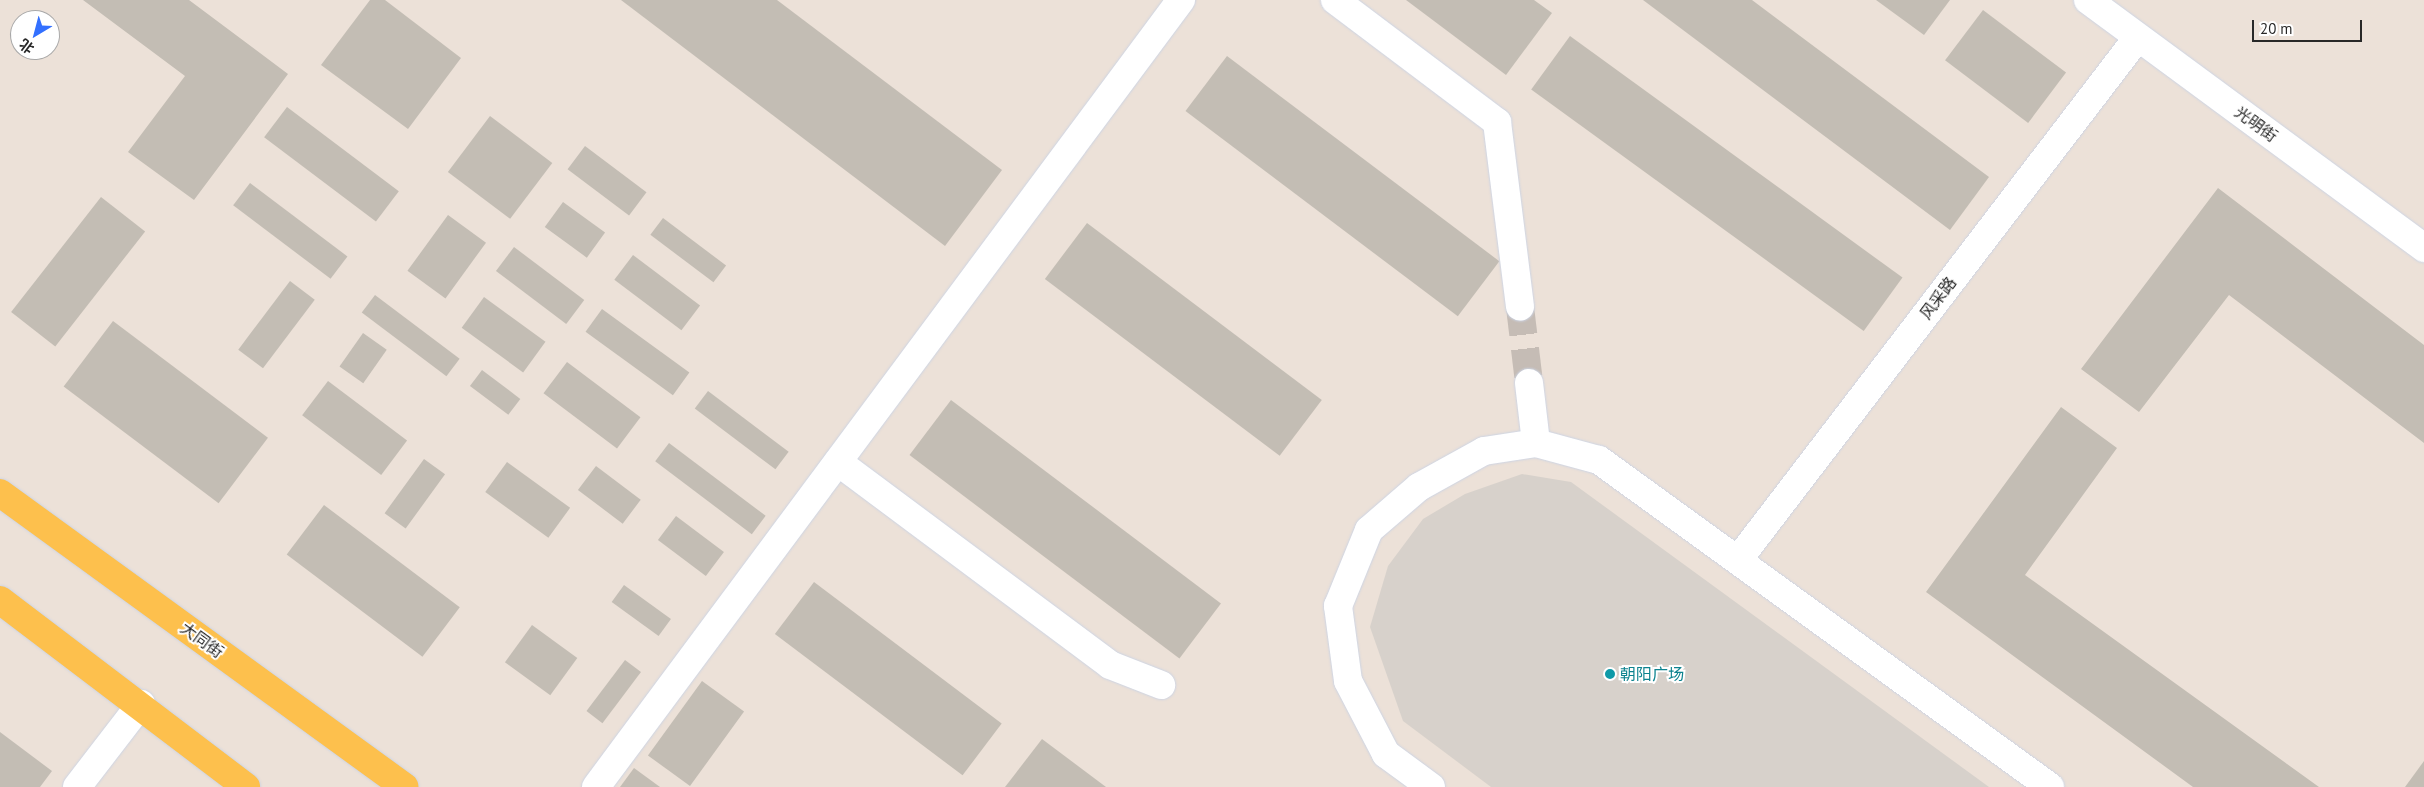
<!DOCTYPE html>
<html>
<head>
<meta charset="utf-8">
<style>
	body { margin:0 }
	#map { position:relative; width:2424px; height:787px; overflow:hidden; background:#ece1d8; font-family:"PT Sans","Noto Sans SC",sans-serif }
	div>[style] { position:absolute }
	.plaza>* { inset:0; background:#d7d1cb }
	.building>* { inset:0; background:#c3bdb4; transform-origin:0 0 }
	.street-tunnel>* { height:28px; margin-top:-14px; transform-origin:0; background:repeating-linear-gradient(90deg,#c5bcb5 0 28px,transparent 0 42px) }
	.roads { filter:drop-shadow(0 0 1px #cdd4e3) drop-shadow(0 0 1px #cdd4e3) }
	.street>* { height:28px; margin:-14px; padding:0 14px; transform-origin:14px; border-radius:14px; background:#fff }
	.secondary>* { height:28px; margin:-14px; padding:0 14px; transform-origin:14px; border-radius:14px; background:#fff }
	.primary>* { height:28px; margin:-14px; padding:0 14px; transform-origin:14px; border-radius:14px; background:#fdc04d }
	.dots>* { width:14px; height:14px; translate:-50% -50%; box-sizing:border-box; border:2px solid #fff; border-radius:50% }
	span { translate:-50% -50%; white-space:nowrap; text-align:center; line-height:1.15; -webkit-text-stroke:4px #fff; paint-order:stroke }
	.street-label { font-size:16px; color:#282828 }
	.culture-label { font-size:16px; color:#0d838f }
	.left { translate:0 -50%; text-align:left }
	.north { position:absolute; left:10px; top:10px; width:50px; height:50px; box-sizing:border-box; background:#fff; border:1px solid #a9a9a9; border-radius:50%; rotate:217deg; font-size:14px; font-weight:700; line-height:20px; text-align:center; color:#282828 }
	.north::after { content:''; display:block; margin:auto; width:18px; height:22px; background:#3370ff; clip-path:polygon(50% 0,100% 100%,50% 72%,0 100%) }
	.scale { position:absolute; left:2252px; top:20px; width:110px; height:22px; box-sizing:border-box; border:2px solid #282828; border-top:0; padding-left:6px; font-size:15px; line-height:18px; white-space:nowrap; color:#282828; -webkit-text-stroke:4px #fff; paint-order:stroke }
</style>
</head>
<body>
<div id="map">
	<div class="plaza">
		<i style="clip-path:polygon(1522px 474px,1571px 482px,1989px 787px,1491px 787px,1403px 721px,1370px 627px,1388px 566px,1423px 519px,1465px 494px)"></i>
	</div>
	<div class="building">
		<i style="clip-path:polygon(83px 0,189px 0,288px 74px,194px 200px,128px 152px,185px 76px)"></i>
		<i style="clip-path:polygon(370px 0,385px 0,461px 58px,408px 129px,321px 65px)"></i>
		<i style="clip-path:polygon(621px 0,777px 0,1002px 170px,945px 246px)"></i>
		<i style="clip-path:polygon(1406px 0,1534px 0,1552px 13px,1506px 75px)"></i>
		<i style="clip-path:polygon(1643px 0,1752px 0,1989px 177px,1950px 230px)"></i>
		<i style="clip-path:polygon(1876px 0,1950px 0,1924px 35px)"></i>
		<i style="left:1983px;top:10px;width:104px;height:63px;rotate:37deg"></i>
		<i style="left:1570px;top:36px;width:411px;height:66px;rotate:36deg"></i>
		<i style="left:1227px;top:56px;width:341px;height:69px;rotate:37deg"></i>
		<i style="left:287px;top:107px;width:140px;height:38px;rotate:37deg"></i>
		<i style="left:490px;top:116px;width:78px;height:70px;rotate:37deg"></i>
		<i style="left:585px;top:146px;width:77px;height:29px;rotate:37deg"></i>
		<i style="left:250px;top:183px;width:122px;height:28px;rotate:37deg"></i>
		<i style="clip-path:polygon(2218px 188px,2424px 345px,2424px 443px,2229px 295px,2139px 412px,2081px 369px)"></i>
		<i style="left:101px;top:197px;width:56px;height:146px;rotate:38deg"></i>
		<i style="left:563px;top:202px;width:52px;height:31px;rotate:36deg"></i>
		<i style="left:448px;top:215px;width:47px;height:69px;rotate:36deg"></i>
		<i style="left:663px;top:218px;width:79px;height:21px;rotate:37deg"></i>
		<i style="left:1087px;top:223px;width:294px;height:70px;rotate:37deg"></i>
		<i style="left:514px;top:247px;width:88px;height:30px;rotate:37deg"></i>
		<i style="left:633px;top:255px;width:84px;height:31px;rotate:37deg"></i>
		<i style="left:290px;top:281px;width:31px;height:86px;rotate:37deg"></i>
		<i style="left:375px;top:295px;width:106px;height:22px;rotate:37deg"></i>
		<i style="left:484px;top:297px;width:76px;height:38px;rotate:36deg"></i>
		<i style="left:602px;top:309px;width:108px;height:28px;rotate:36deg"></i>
		<i style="left:113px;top:321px;width:194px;height:82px;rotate:37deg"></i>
		<i style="left:363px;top:333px;width:29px;height:41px;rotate:35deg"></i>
		<i style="left:567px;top:362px;width:92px;height:39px;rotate:37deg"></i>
		<i style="left:482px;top:370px;width:48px;height:20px;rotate:37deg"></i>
		<i style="left:328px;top:381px;width:99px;height:43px;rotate:37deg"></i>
		<i style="left:708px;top:391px;width:101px;height:22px;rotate:37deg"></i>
		<i style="left:951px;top:400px;width:338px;height:69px;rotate:37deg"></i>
		<i style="clip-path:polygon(2061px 407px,2117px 448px,2025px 575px,2319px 787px,2193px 787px,1926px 592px)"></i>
		<i style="left:669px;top:443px;width:121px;height:23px;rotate:37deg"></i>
		<i style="left:424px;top:459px;width:26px;height:67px;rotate:36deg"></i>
		<i style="left:507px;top:462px;width:78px;height:37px;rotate:36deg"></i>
		<i style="left:596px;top:466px;width:56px;height:30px;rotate:37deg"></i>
		<i style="left:324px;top:505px;width:170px;height:62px;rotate:37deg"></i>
		<i style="left:676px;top:516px;width:60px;height:30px;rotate:37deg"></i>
		<i style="left:814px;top:582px;width:235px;height:65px;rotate:37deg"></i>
		<i style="left:624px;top:585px;width:58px;height:21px;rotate:36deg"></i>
		<i style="left:532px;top:625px;width:56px;height:46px;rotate:36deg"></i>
		<i style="left:625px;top:660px;width:20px;height:64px;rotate:37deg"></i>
		<i style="left:702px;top:681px;width:52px;height:92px;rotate:36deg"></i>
		<i style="clip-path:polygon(0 732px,52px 771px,40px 787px,0 787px)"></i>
		<i style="clip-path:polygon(1042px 739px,1106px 787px,1005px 787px)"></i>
		<i style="clip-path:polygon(2424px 761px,2424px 787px,2405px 787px)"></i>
		<i style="clip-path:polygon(634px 768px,660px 787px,620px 787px)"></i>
	</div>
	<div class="street-tunnel">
		<i style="left:1520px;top:307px;width:77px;rotate:83.2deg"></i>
	</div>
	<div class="roads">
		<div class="street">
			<i style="left:1335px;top:0;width:203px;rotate:37deg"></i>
			<i style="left:1497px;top:122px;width:186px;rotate:82.9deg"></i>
			<i style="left:1529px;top:383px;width:60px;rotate:83.3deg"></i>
			<i style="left:838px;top:462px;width:339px;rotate:36.7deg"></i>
			<i style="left:1110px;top:665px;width:55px;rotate:21.4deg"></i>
			<i style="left:1738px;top:560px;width:658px;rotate:-52.59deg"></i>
			<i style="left:77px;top:787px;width:105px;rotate:-52.4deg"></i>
			<i style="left:596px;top:787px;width:981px;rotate:-53.38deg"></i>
			<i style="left:1431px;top:787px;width:56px;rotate:-143.7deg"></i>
			<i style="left:1386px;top:754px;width:82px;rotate:-117.5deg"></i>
			<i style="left:1348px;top:681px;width:76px;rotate:-97.6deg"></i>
			<i style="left:1338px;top:606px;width:82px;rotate:-67.8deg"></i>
			<i style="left:1369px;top:530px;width:66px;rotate:-40.7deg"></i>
			<i style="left:1419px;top:487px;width:74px;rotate:-29deg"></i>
			<i style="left:1484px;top:451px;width:53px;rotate:-8.7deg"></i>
			<i style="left:1536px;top:443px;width:65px;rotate:15.1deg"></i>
			<i style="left:1599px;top:460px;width:557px;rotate:35.94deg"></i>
		</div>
		<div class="secondary">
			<i style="left:2088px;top:0;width:418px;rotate:36.4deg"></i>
		</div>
		<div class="primary">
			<i style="left:0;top:493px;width:500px;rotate:36deg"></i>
			<i style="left:0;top:600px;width:309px;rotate:37.2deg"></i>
		</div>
	</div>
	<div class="dots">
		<i style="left:1610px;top:674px;background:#0f9aa8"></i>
	</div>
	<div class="street-label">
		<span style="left:2256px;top:124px;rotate:36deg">光明街</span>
		<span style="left:1938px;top:298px;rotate:-53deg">风采路</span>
		<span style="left:202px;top:640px;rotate:36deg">大同街</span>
	</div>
	<div class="culture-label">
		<span class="left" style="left:1620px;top:674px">朝阳广场</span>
	</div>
	<div class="north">北</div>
	<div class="scale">20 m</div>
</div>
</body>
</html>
